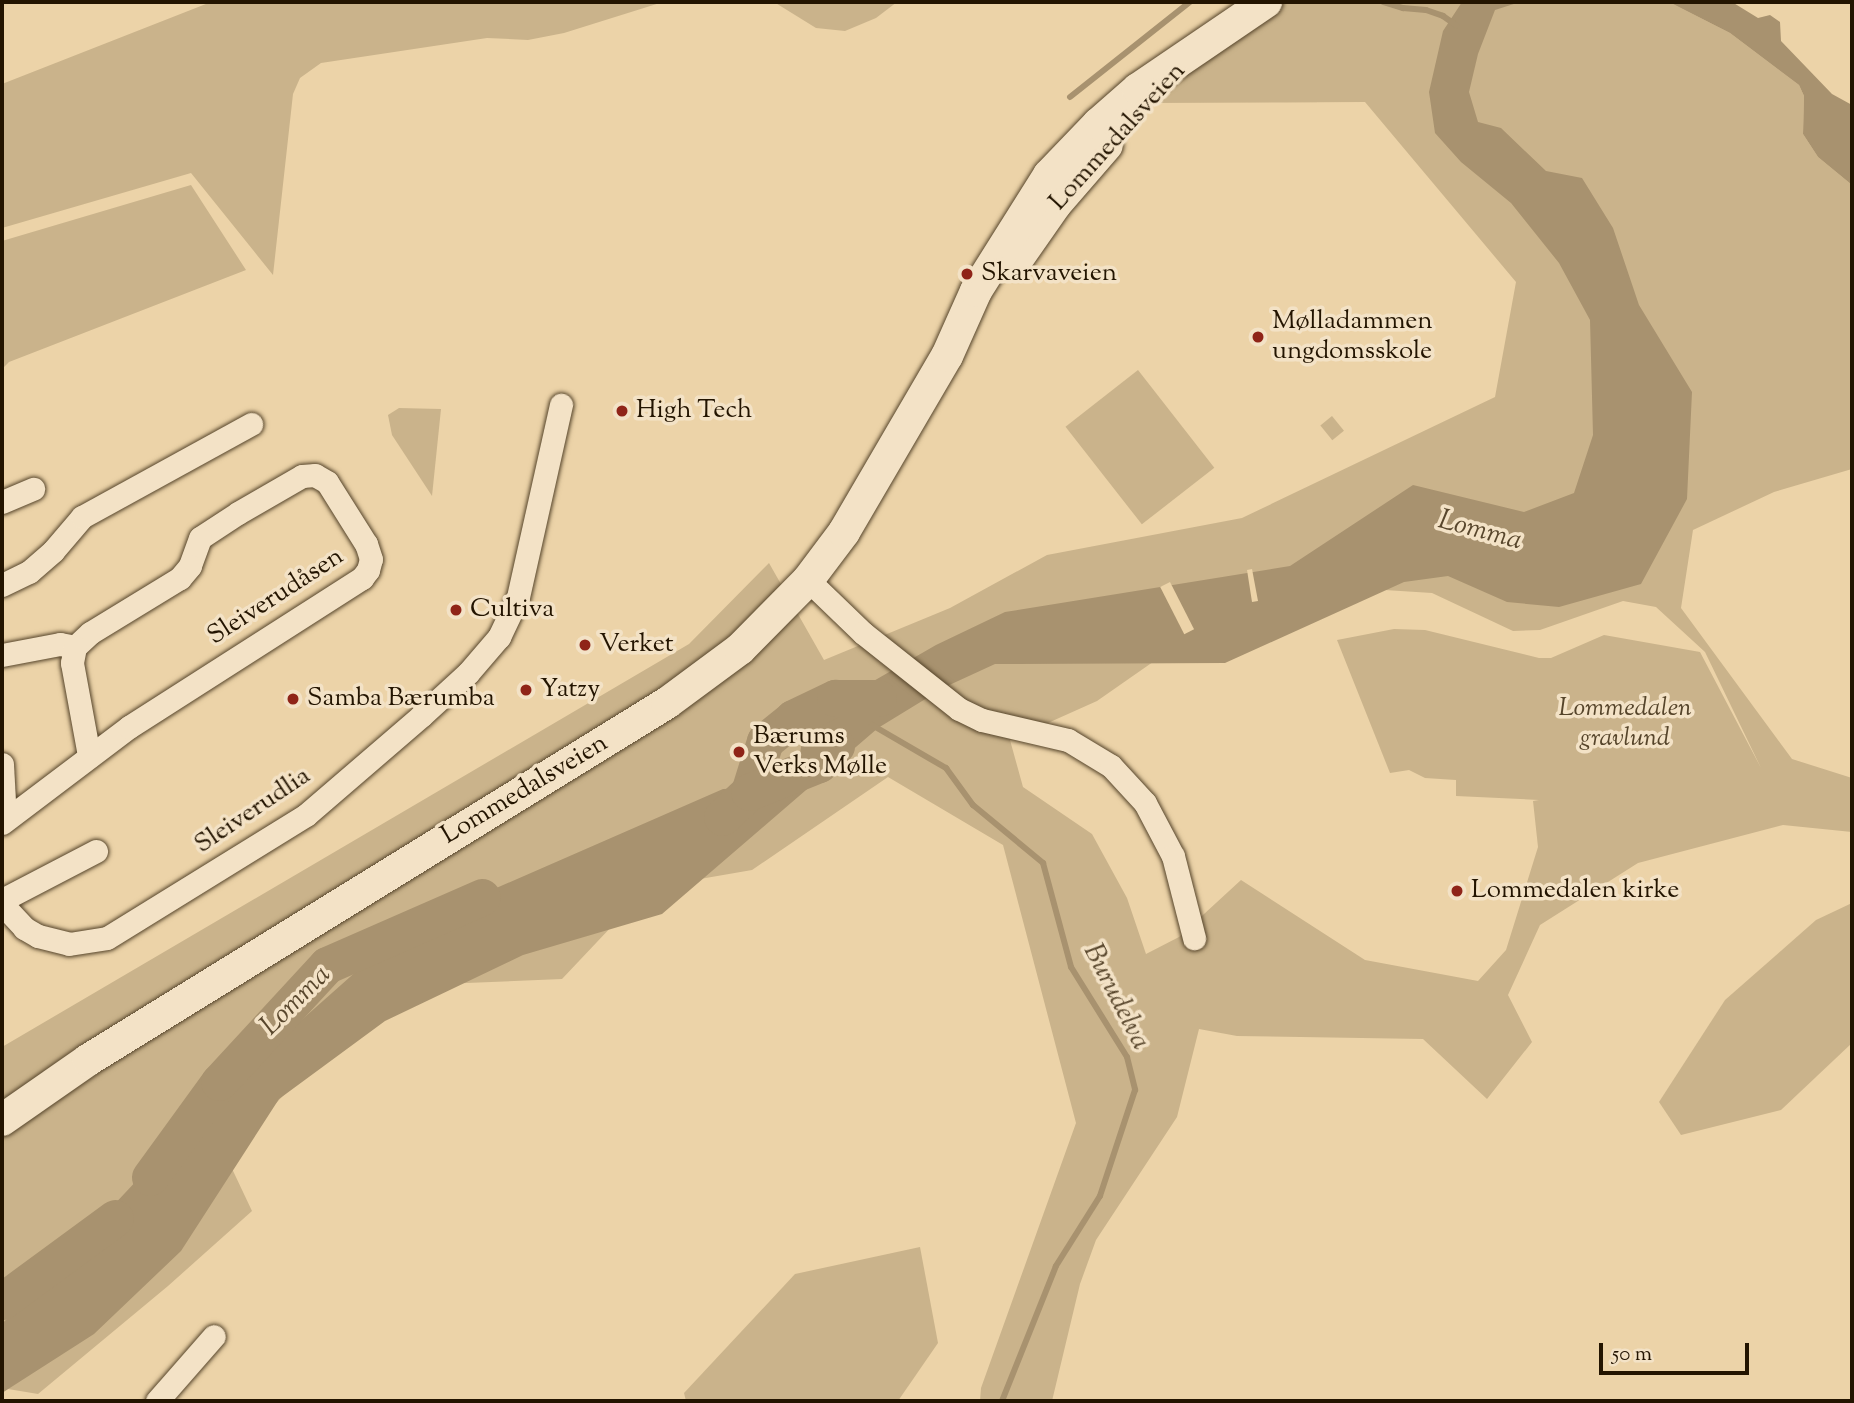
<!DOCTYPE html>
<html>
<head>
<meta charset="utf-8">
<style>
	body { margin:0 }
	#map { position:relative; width:1854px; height:1403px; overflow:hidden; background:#ecd3a8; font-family:"Sorts Mill Goudy",serif }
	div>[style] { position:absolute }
	.green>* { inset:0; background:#cab38b; transform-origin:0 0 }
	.water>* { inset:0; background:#a8926f }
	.pier>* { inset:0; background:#ecd3a8; transform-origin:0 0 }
	.stream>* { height:6px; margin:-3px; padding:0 3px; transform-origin:3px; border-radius:3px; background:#a8926f }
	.river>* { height:37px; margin:-18.5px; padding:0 18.5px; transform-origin:18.5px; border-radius:18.5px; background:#a8926f }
	.roads { filter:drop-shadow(0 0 2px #55442a) drop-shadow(0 0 2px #55442a) }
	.street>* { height:23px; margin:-11.5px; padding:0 11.5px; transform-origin:11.5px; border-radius:11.5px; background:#f3e2c6 }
	.secondary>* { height:32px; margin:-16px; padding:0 16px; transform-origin:16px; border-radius:16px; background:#f3e2c6 }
	.dots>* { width:19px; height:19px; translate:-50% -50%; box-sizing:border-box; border:4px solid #f3e2c6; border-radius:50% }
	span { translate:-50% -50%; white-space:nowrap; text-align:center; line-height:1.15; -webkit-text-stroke:7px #f3e2c6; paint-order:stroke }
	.street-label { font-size:26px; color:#231400 }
	.poi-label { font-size:26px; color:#231400 }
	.left { translate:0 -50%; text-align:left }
	.park-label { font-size:26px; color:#55442a; font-style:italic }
	.water-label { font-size:28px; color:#58462c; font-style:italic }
	.frame { position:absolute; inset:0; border:4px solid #231400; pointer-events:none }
	.scale { position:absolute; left:1599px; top:1343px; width:150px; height:32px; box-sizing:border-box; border:4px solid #231400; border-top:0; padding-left:9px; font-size:21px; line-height:24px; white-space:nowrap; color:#231400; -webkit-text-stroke:5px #f3e2c6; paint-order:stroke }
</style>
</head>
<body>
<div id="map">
	<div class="green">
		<i style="clip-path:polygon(211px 2px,663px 2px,564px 33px,528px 40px,487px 38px,321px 63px,300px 78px,293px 94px,273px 275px,191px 173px,2px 228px,2px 84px)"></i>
		<i style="clip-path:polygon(774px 2px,897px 2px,876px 18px,845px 31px,816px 28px)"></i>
		<i style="clip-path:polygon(evenodd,1266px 2px,1669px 2px,1730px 33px,1799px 85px,1804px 96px,1803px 134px,1818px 157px,1852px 185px,1852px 469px,1774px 492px,1693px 530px,1681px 608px,1792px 759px,1852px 778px,1852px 832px,1783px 825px,1638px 863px,1540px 925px,1508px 995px,1532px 1042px,1487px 1099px,1423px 1039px,1237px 1036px,1199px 1029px,1177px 1117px,1096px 1240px,1080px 1284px,1052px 1401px,980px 1401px,981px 1388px,1076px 1123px,1003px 845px,888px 777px,752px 870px,648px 888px,562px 979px,417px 985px,295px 1083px,226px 1156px,252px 1211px,168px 1286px,38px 1394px,2px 1388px,2px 1047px,689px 644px,769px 563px,824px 660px,950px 608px,1047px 555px,1242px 518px,1495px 397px,1516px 282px,1365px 102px,1148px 103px,1266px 2px,1369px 589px,1432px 593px,1513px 631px,1540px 630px,1623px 601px,1656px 607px,1705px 652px,1761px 768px,1700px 652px,1604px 635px,1551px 658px,1539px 658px,1425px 630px,1394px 629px,1337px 640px,1390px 773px,1409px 770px,1425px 778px,1456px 780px,1456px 796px,1539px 800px,1533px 801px,1538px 847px,1506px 950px,1478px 981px,1365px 960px,1241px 880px,1179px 937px,1146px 954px,1127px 898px,1092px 834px,1023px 787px,1010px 740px,1097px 701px,1183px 641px,1369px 589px)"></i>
		<i style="clip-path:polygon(191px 185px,246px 270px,9px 362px,2px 369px,2px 241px)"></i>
		<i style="left:1138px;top:370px;width:124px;height:92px;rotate:52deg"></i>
		<i style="clip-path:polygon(399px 408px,441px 409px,432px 496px,392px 435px,388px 415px)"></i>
		<i style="left:1332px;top:416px;width:19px;height:15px;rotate:51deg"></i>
		<i style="clip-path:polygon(1852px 903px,1852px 1043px,1781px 1110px,1681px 1135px,1659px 1102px,1725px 1000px,1816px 920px)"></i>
		<i style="clip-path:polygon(920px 1247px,938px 1343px,898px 1401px,686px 1401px,684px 1393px,795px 1274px)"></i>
	</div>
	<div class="water">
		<i style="clip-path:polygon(1462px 2px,1520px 2px,1495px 10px,1478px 54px,1469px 92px,1478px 122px,1501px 128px,1546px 171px,1582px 178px,1613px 228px,1639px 305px,1692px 392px,1687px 499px,1641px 584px,1559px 607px,1507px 602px,1448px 576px,1404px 582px,1225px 663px,995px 664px,945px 687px,878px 728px,662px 914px,523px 955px,385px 1021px,279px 1099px,181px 1251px,94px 1334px,2px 1393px,2px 1324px,217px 1095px,359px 969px,446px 910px,723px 789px,794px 786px,806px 720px,936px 645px,1005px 612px,1290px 566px,1413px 485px,1524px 512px,1574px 493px,1593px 435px,1590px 320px,1559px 263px,1511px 203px,1461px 162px,1435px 133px,1429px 92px,1443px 31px)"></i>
		<i style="clip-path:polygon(1669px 2px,1732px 2px,1758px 18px,1770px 15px,1780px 22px,1781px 41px,1832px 94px,1852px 105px,1852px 185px,1818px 157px,1803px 134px,1804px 96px,1799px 85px,1730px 33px)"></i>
	</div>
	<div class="pier">
		<i style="clip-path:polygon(1252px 569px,1258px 601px,1252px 602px,1247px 570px)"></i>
		<i style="left:1170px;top:582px;width:53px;height:11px;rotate:63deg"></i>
	</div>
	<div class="stream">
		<i style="left:1383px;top:2px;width:21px;rotate:17deg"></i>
		<i style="left:1403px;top:8px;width:23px;rotate:5deg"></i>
		<i style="left:1426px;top:10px;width:18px;rotate:19deg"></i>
		<i style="left:1443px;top:16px;width:16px;rotate:35deg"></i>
		<i style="left:1070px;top:97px;width:153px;rotate:-38.4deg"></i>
		<i style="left:872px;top:725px;width:86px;rotate:30.2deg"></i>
		<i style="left:946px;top:768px;width:46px;rotate:53.9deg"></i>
		<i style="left:973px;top:805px;width:91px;rotate:39.6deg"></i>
		<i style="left:1043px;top:863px;width:108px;rotate:74.9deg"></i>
		<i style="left:1071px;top:967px;width:106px;rotate:58.1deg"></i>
		<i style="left:1127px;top:1057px;width:34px;rotate:76deg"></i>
		<i style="left:1135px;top:1090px;width:112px;rotate:108.3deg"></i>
		<i style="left:1100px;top:1196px;width:83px;rotate:122.2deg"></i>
		<i style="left:1056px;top:1266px;width:145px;rotate:111.8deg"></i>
	</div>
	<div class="river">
		<i style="left:749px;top:792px;width:53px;rotate:-72.6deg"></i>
		<i style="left:765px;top:741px;width:36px;rotate:-39deg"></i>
		<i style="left:793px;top:718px;width:47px;rotate:-25.5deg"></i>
		<i style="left:835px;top:698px;width:43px"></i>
		<i style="left:722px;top:817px;width:37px;rotate:-43deg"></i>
		<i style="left:749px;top:792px;width:75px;rotate:-21.8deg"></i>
		<i style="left:819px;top:764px;width:25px;rotate:-47deg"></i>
		<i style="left:150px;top:1177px;width:117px;rotate:-54deg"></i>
		<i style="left:219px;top:1082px;width:159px;rotate:-47.3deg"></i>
		<i style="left:327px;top:965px;width:169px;rotate:-23.7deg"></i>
		<i style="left:2px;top:1301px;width:140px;rotate:-36.3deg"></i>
	</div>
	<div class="roads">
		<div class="street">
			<i style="left:2px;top:502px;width:34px;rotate:-23deg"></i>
			<i style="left:808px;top:580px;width:76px;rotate:43.9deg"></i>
			<i style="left:863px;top:633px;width:122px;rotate:38.4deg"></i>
			<i style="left:959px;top:709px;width:25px;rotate:26deg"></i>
			<i style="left:982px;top:720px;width:88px;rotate:13.1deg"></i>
			<i style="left:1068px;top:740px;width:50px;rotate:31.2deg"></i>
			<i style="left:1111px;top:766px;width:50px;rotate:47.4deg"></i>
			<i style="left:1145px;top:803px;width:60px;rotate:62.2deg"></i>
			<i style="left:1173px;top:856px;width:85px;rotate:75.6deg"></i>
			<i style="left:2px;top:585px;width:30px;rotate:-26deg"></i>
			<i style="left:29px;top:572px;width:32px;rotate:-41deg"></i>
			<i style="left:53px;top:551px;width:45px;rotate:-49.5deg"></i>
			<i style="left:82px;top:517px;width:193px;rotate:-28.8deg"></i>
			<i style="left:2px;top:655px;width:59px;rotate:-10.7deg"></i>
			<i style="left:60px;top:644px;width:15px;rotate:11deg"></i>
			<i style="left:2px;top:764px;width:56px;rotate:86.9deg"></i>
			<i style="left:2px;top:823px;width:159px;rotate:-37.1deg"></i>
			<i style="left:129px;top:727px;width:277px;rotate:-32.6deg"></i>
			<i style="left:362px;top:578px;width:10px;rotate:-53deg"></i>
			<i style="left:368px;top:570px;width:11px;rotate:-75deg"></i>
			<i style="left:371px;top:559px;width:16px;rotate:-108deg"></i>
			<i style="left:366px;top:544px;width:73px;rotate:-122.2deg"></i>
			<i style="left:327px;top:482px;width:14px;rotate:-150deg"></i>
			<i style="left:315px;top:475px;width:13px;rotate:176deg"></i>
			<i style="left:302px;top:476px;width:74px;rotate:150deg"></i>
			<i style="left:238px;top:513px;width:45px;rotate:146.7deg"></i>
			<i style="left:200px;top:538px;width:30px;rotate:110deg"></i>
			<i style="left:190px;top:566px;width:16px;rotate:130deg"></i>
			<i style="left:180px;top:578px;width:105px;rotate:148.6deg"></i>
			<i style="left:90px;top:633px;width:21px;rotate:137deg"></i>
			<i style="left:75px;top:647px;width:16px;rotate:101deg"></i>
			<i style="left:72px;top:663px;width:95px;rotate:79.6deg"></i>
			<i style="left:2px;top:900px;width:106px;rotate:-27.5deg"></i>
			<i style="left:2px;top:904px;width:33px;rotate:47deg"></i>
			<i style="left:24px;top:928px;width:16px;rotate:30deg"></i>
			<i style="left:38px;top:936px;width:32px;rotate:14deg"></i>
			<i style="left:69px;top:944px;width:38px;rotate:-9deg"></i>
			<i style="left:107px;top:938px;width:234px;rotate:-31.7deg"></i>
			<i style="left:306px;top:815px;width:152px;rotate:-40.7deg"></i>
			<i style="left:421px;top:716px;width:64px;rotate:-42.5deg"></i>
			<i style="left:468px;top:673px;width:48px;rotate:-49.3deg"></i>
			<i style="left:499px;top:637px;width:44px;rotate:-64.6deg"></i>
			<i style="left:518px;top:597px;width:197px;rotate:-77.4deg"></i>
			<i style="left:157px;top:1401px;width:86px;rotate:-48.8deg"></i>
		</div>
		<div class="secondary">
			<i style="left:1016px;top:261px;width:68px;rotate:-55.1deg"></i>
			<i style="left:1055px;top:205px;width:79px;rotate:-49.1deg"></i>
			<i style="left:2px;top:1120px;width:105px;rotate:-34.9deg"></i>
			<i style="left:88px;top:1060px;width:680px;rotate:-31.66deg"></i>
			<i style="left:667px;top:703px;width:91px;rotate:-36.5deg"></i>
			<i style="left:740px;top:649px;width:97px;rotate:-45.4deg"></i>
			<i style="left:808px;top:580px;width:60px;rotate:-53.1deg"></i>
			<i style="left:844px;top:532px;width:204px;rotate:-59.7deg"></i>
			<i style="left:947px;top:356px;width:71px;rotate:-66deg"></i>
			<i style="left:976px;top:291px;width:137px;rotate:-57.8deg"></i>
			<i style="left:1049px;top:175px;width:71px;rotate:-46.1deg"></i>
			<i style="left:1098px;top:124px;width:53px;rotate:-41.2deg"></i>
			<i style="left:1138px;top:89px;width:155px;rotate:-34.2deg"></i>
		</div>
	</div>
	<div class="dots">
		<i style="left:967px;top:274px;background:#8f2418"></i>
		<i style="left:1258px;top:337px;background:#8f2418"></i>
		<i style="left:622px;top:411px;background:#8f2418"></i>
		<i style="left:456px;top:610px;background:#8f2418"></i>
		<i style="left:585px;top:645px;background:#8f2418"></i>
		<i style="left:526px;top:690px;background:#8f2418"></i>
		<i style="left:293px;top:699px;background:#8f2418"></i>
		<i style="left:739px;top:752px;background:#8f2418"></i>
		<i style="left:1457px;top:891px;background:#8f2418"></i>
	</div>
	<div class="street-label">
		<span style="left:1118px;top:137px;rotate:-48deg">Lommedalsveien</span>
		<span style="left:276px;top:597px;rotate:-33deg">Sleiverudåsen</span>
		<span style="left:525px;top:790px;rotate:-31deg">Lommedalsveien</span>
		<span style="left:253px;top:811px;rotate:-34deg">Sleiverudlia</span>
	</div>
	<div class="poi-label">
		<span class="left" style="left:981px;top:274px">Skarvaveien</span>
		<span class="left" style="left:1272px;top:337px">Mølladammen<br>ungdomsskole</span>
		<span class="left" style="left:636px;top:411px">High Tech</span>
		<span class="left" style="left:470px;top:610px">Cultiva</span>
		<span class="left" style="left:599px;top:645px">Verket</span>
		<span class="left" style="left:540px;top:690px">Yatzy</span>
		<span class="left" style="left:307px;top:699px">Samba Bærumba</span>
		<span class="left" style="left:753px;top:752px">Bærums<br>Verks Mølle</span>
		<span class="left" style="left:1471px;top:891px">Lommedalen kirke</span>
	</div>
	<div class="park-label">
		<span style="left:1625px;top:724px">Lommedalen<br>gravlund</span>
	</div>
	<div class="water-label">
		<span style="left:1480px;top:531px;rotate:15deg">Lomma</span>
		<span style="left:1116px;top:997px;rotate:63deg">Burudelva</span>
		<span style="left:296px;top:1001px;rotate:-45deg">Lomma</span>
	</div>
	<div class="frame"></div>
	<div class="scale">50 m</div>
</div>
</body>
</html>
